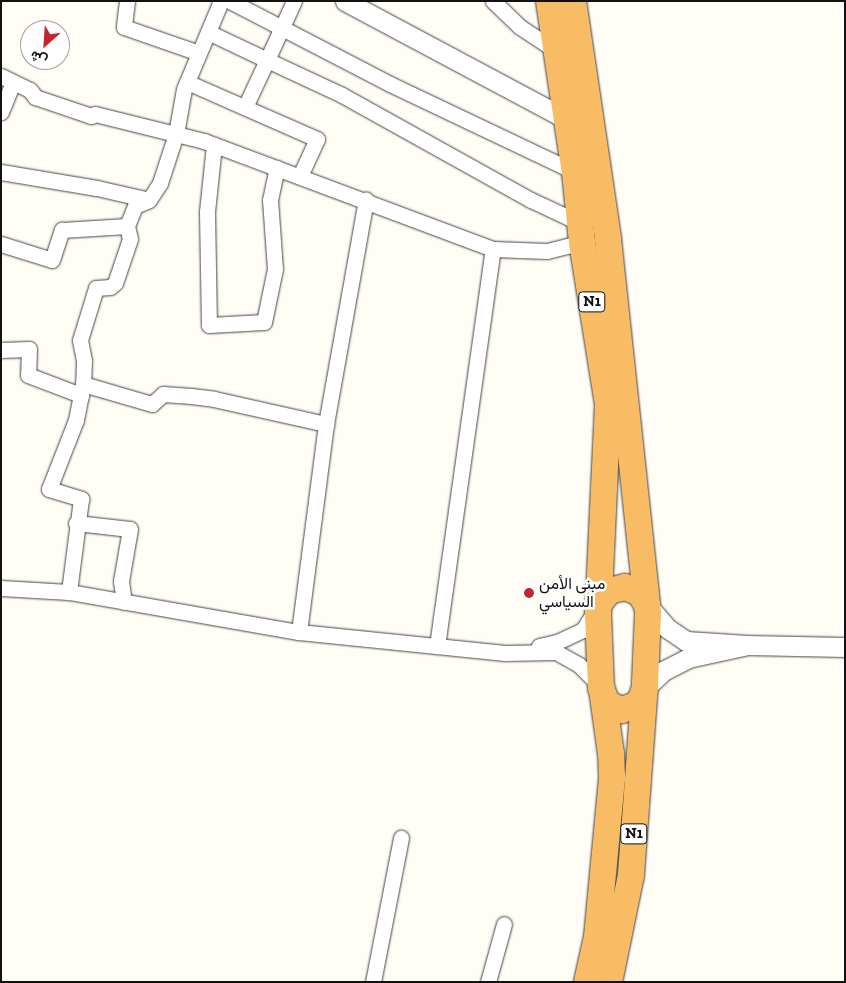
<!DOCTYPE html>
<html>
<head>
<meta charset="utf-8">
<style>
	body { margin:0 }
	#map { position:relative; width:846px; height:983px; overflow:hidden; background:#fffdf5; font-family:"Zilla Slab",Vazirmatn,serif }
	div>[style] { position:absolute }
	.roads { filter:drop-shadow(0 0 1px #444) drop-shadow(0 0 1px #444) }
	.minor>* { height:15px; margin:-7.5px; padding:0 7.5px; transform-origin:7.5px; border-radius:7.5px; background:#fff }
	.tertiary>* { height:19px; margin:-9.5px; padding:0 9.5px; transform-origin:9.5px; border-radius:9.5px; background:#fff }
	.trunk>* { height:26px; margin:-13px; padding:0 13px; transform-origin:13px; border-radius:13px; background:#f7bc64 }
	.dots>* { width:14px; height:14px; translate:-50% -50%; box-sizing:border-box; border:2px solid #fff; border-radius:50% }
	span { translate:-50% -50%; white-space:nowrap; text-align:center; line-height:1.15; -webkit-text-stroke:5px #fff; paint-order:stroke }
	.shield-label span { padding:1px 4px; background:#fff; border:1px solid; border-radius:4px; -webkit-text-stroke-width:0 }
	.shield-label { font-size:15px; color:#111; font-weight:700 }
	.poi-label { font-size:16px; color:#111 }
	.left { translate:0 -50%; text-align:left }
	.frame { position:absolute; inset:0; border:2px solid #111; pointer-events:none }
	.north { position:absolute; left:20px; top:20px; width:50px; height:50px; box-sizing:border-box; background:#fff; border:1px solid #a0a0a0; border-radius:50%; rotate:206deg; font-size:14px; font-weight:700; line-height:20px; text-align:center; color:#111 }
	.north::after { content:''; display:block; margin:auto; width:18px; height:22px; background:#c4262e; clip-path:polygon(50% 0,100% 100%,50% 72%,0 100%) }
</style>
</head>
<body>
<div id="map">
	<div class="roads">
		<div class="minor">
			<i style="left:127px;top:1px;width:26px;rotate:97deg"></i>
			<i style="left:124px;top:27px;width:79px;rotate:19.1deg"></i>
			<i style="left:221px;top:1px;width:95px;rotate:112.8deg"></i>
			<i style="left:184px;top:89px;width:46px;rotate:100.1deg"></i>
			<i style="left:176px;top:134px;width:29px;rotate:14deg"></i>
			<i style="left:204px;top:141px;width:309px;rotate:20.5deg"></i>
			<i style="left:493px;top:249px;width:54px;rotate:2.1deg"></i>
			<i style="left:547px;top:251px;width:36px;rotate:-14deg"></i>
			<i style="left:230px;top:1px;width:180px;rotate:27.4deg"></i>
			<i style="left:390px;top:84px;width:205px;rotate:25.4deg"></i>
			<i style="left:294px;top:1px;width:65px;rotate:114.6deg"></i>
			<i style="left:267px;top:60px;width:83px;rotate:25deg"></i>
			<i style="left:342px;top:95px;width:216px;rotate:29.1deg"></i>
			<i style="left:531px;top:200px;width:54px;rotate:25.1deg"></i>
			<i style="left:493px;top:1px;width:37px;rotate:44deg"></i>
			<i style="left:520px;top:27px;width:42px;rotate:33.3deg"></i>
			<i style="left:208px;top:32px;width:65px;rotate:25.4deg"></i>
			<i style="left:267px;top:60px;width:52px;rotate:115.1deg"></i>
			<i style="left:1px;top:76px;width:32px;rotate:26deg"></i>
			<i style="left:30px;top:90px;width:9px;rotate:54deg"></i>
			<i style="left:35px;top:97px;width:59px;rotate:18.7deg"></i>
			<i style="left:91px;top:116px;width:4px;rotate:-27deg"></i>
			<i style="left:95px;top:114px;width:83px;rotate:13.9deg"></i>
			<i style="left:176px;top:134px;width:52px;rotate:108.1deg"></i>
			<i style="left:160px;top:183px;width:20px;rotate:123deg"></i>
			<i style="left:149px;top:200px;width:15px;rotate:157deg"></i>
			<i style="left:135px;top:206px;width:22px;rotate:112deg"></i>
			<i style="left:127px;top:226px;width:13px;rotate:77deg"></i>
			<i style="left:130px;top:239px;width:46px;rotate:108.8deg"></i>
			<i style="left:115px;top:283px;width:6px;rotate:141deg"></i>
			<i style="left:110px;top:287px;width:14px;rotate:176deg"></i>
			<i style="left:96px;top:288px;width:54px;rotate:107.1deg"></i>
			<i style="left:80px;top:340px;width:20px;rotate:79deg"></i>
			<i style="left:84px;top:360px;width:24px;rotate:92deg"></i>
			<i style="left:83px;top:384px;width:37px;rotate:101deg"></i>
			<i style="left:76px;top:420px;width:74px;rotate:111.4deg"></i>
			<i style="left:49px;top:489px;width:34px;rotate:17deg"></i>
			<i style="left:81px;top:499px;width:94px;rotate:97.4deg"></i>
			<i style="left:187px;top:82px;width:142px;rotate:23.7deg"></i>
			<i style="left:317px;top:139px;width:41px;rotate:114.7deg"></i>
			<i style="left:1px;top:112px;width:32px;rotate:-68deg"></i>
			<i style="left:214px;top:145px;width:67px;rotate:96deg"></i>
			<i style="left:207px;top:212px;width:113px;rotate:89deg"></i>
			<i style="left:209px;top:325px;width:55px;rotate:-3.1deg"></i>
			<i style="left:264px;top:322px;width:54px;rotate:-78.3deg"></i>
			<i style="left:275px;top:269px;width:69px;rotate:-94.1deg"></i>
			<i style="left:270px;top:200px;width:33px;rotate:-78deg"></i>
			<i style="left:1px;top:172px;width:97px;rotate:9.5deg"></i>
			<i style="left:97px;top:188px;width:53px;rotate:13deg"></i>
			<i style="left:1px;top:244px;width:53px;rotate:17.4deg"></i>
			<i style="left:52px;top:260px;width:32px;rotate:-72deg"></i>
			<i style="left:62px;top:230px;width:65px;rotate:-3.5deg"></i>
			<i style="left:1px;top:350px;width:28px;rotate:-2deg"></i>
			<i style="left:29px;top:349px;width:26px;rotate:92deg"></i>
			<i style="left:28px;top:375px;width:57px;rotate:20.7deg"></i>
			<i style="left:83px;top:384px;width:72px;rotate:16.2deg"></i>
			<i style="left:152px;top:404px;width:15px;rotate:-42deg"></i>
			<i style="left:163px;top:394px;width:28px;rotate:4deg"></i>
			<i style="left:191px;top:396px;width:23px;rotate:7deg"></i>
			<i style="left:214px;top:399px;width:115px;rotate:12.6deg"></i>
			<i style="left:76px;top:523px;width:54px;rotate:6.3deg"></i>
			<i style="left:130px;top:529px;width:53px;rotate:99.8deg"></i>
			<i style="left:121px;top:581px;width:21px;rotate:82deg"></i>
			<i style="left:1px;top:588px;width:68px;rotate:3.4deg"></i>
			<i style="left:69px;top:592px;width:233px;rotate:9.9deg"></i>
			<i style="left:299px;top:632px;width:207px;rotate:5.8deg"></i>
			<i style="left:505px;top:653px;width:51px;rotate:-1.1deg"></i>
			<i style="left:556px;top:652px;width:26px;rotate:29deg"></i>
			<i style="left:579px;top:665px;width:30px;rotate:45deg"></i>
			<i style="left:299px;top:632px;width:210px;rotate:-82.6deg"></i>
			<i style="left:326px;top:424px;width:228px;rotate:-79.9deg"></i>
			<i style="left:437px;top:646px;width:401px;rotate:-82deg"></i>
			<i style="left:539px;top:646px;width:18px;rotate:-13deg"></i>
			<i style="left:557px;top:642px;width:29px;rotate:-25deg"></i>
			<i style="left:583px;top:630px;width:22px;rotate:-58deg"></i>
			<i style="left:373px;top:982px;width:147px;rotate:-79deg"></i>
			<i style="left:488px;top:982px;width:60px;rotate:-74.6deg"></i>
		</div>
		<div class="tertiary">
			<i style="left:345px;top:1px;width:251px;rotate:28.1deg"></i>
			<i style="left:747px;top:645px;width:98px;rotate:1.2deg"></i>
			<i style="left:645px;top:688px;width:25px;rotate:-43deg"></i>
			<i style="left:663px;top:671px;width:28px;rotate:-27deg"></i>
			<i style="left:688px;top:658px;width:60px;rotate:-12.4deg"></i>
			<i style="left:747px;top:645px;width:61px;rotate:-176.2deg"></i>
			<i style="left:686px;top:641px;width:22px;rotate:-146deg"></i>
			<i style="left:668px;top:629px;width:32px;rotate:-131deg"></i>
		</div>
		<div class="trunk">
			<i style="left:549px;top:1px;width:173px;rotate:81.4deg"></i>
			<i style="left:575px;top:172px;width:70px;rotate:84.3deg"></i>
			<i style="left:582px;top:242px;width:164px;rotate:80.9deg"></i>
			<i style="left:608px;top:404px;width:209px;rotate:92.7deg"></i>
			<i style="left:598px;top:613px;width:75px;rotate:87.7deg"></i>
			<i style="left:601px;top:688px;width:16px;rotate:68deg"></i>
			<i style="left:607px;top:703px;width:16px;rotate:27deg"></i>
			<i style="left:621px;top:710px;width:16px;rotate:-18deg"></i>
			<i style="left:636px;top:705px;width:8px;rotate:-50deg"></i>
			<i style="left:641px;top:699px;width:12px;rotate:-70deg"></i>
			<i style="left:573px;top:1px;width:241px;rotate:81.6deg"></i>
			<i style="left:608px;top:239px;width:377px;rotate:83.9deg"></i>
			<i style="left:648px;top:614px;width:70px;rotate:92.5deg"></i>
			<i style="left:645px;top:684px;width:192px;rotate:94.2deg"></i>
			<i style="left:631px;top:875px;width:109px;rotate:101.6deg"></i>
			<i style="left:598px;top:605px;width:18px;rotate:-52deg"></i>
			<i style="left:609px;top:591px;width:16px;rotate:-14deg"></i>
			<i style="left:625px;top:587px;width:16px;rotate:22deg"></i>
			<i style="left:640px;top:593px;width:14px;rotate:60deg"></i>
			<i style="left:587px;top:982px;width:46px;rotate:-77.5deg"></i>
			<i style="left:597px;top:937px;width:161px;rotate:-84.6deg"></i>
			<i style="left:612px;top:777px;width:23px;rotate:-92deg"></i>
			<i style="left:611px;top:754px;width:66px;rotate:-97.9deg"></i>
		</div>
	</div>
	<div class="dots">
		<i style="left:529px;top:593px;background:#c4262e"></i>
	</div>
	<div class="shield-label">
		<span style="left:592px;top:302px">N1</span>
		<span style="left:634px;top:834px">N1</span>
	</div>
	<div class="poi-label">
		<span class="left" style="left:539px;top:593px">مبنى الأمن<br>السياسي</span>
	</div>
	<div class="frame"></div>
	<div class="north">ش</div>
</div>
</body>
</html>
